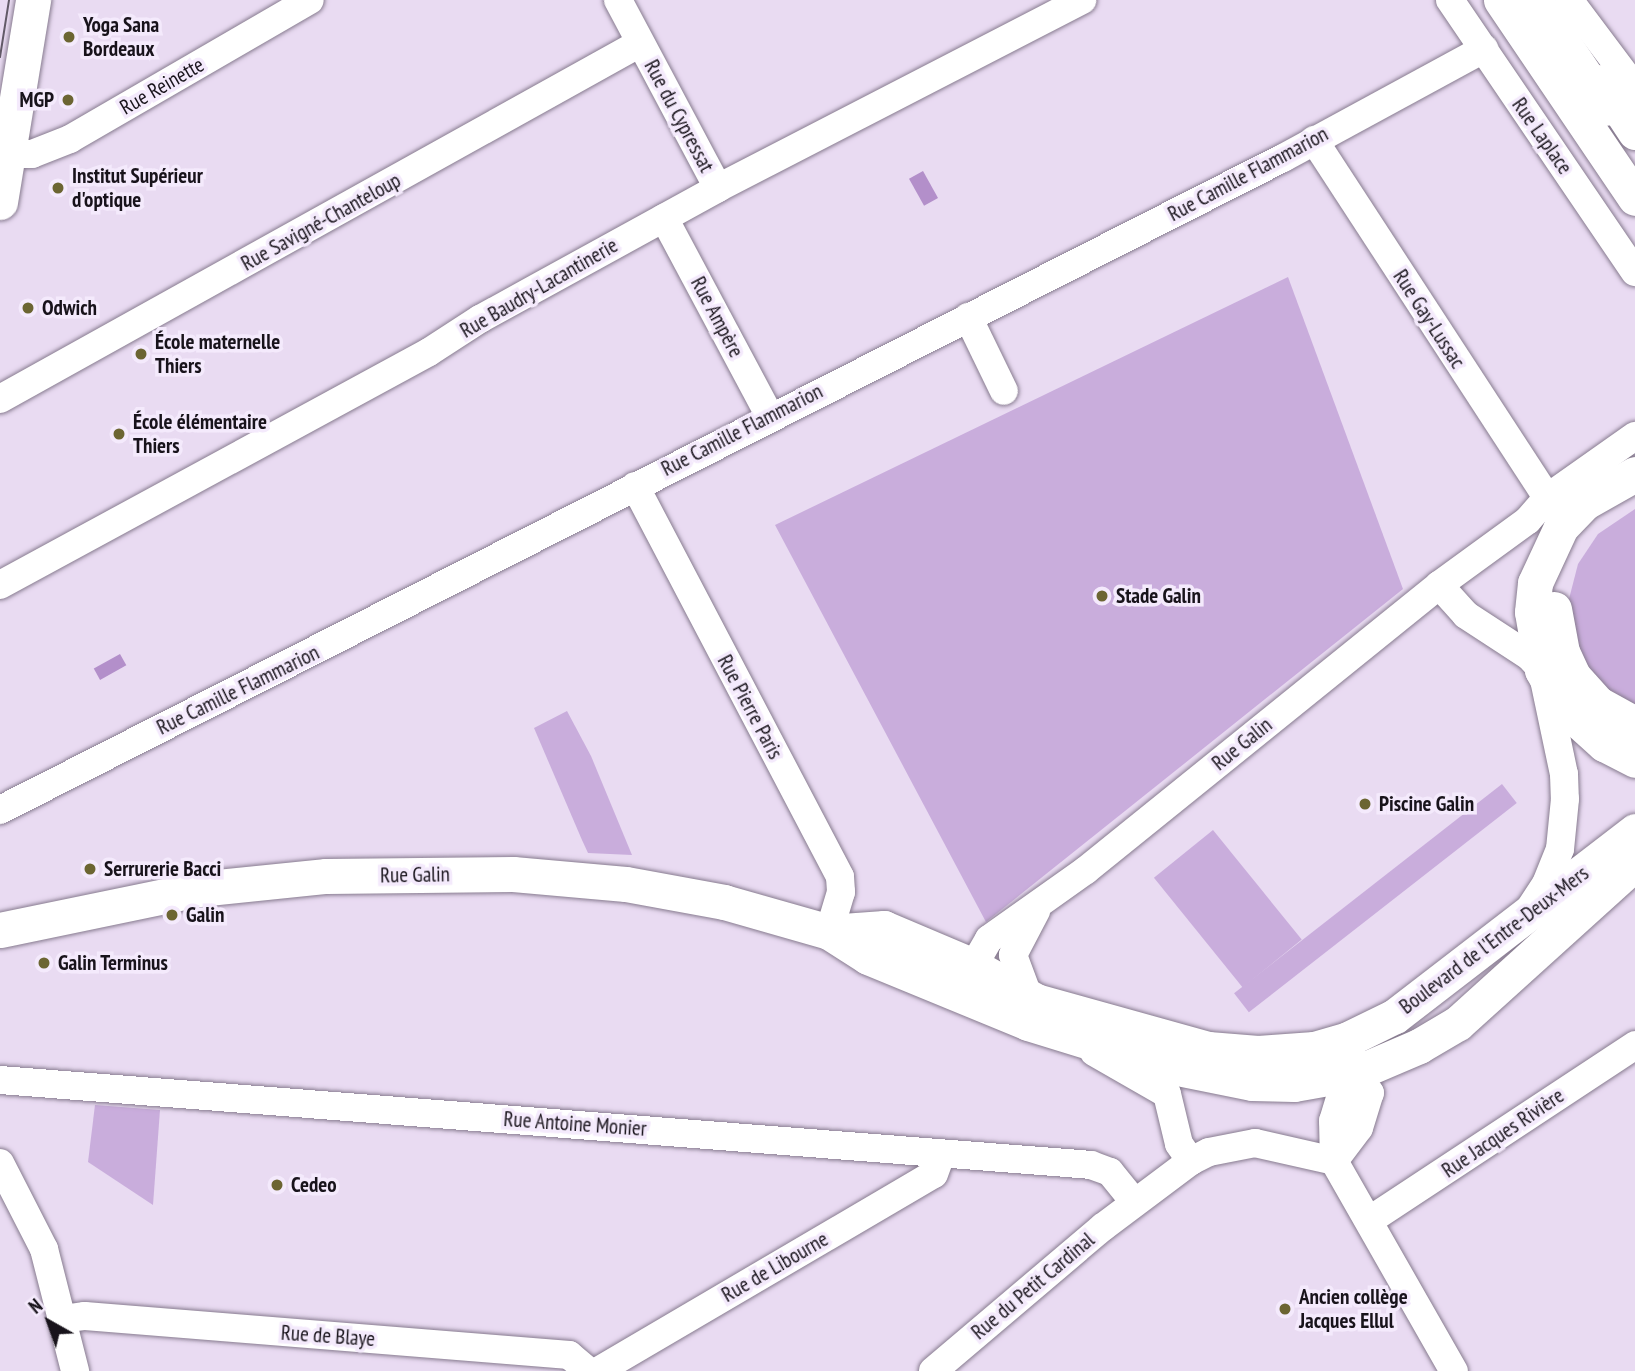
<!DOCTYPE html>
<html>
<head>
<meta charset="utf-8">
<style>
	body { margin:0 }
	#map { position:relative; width:1635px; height:1371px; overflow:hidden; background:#e9dbf2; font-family:"PT Sans Narrow",sans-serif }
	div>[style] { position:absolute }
	.green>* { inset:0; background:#c9addc; transform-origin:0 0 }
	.water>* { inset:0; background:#b38fca; transform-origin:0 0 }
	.roads { filter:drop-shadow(0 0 2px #877b8f) drop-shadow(0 0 2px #877b8f) }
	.minor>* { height:28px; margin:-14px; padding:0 14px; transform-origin:14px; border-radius:14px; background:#fff }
	.major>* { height:35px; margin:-17.5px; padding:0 17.5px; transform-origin:17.5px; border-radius:17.5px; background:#fff }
	.tram>* { height:2px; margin:-1px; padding:0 1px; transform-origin:1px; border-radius:1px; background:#625a67 }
	.dots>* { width:19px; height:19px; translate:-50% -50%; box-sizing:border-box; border:4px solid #f4eafc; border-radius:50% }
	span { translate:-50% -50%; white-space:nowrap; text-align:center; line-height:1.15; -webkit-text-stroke:7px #f4eafc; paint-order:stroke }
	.poi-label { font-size:21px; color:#18131b; font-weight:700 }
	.left { translate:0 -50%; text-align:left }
	.right { translate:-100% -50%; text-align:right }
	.street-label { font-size:21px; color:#18131b }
	.north { position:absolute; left:14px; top:1287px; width:70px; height:70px; -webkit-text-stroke:5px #f4eafc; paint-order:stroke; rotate:320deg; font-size:19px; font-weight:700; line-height:28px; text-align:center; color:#18131b }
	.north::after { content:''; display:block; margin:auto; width:24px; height:32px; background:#18131b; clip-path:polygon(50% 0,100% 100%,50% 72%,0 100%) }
</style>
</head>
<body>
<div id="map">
	<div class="green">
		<i style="clip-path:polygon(1288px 277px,1403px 589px,986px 922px,775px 525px)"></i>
		<i style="clip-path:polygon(1635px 509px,1635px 708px,1612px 695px,1587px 669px,1572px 636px,1569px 599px,1578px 564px,1598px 534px)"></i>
		<i style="clip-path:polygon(567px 711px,591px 756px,632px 855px,588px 853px,582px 840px,534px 728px)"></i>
		<i style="left:1502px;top:784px;width:24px;height:340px;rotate:52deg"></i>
		<i style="left:1213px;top:830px;width:141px;height:76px;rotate:51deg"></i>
		<i style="clip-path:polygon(95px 1105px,160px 1110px,153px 1205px,88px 1162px)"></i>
	</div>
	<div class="water">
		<i style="left:923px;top:171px;width:31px;height:16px;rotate:61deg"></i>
		<i style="left:120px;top:654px;width:13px;height:30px;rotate:61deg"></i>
	</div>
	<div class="roads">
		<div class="minor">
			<i style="left:618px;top:0;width:213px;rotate:62deg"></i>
			<i style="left:1450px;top:0;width:329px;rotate:55.8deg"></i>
			<i style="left:1569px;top:0;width:110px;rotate:53.1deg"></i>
			<i style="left:1314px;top:140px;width:427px;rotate:56.9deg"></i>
			<i style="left:8px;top:154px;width:24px"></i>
			<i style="left:32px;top:154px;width:41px;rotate:-21.5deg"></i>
			<i style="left:70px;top:139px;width:277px;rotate:-30.1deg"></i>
			<i style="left:664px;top:218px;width:223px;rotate:61.9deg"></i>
			<i style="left:968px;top:317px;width:82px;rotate:64.1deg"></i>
			<i style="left:0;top:399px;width:732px;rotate:-29.08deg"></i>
			<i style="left:635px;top:486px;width:441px;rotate:62.3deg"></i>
			<i style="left:840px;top:877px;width:15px;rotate:86deg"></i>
			<i style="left:841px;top:892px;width:42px;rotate:106.7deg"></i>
			<i style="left:0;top:585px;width:488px;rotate:-28.5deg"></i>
			<i style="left:429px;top:352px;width:61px;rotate:-32.9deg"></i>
			<i style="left:480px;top:319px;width:272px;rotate:-28.8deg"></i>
			<i style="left:718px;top:188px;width:410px;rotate:-27.3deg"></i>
			<i style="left:1439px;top:585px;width:40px;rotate:48deg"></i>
			<i style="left:1466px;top:615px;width:75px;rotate:33.1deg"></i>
			<i style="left:1529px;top:656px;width:19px;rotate:47deg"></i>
			<i style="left:1542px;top:670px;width:106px;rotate:78.1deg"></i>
			<i style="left:1564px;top:774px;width:25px;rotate:88deg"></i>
			<i style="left:1565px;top:799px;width:50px;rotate:95.7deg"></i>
			<i style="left:1560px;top:849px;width:35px;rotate:112deg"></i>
			<i style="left:1547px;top:882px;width:30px;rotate:123deg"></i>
			<i style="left:0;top:810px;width:1439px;rotate:-26.94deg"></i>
			<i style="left:1283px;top:158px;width:229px;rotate:-28.5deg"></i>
			<i style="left:963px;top:984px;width:52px;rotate:-60deg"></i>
			<i style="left:989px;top:939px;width:119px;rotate:-35.4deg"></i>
			<i style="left:1086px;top:870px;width:454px;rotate:-38.9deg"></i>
			<i style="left:1439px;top:585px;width:110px;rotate:-36.1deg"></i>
			<i style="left:1528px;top:520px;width:29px;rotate:-49deg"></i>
			<i style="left:1547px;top:498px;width:108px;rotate:-35.2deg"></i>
			<i style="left:1029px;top:998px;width:46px;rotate:-110.4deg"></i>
			<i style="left:1013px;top:955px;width:50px;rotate:-62.4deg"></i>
			<i style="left:1094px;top:1052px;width:84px;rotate:29.9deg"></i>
			<i style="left:1167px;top:1094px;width:51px;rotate:76.5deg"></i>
			<i style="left:1179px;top:1144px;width:21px;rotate:55deg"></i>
			<i style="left:0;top:1080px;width:1094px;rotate:4.45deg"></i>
			<i style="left:1091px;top:1165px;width:20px;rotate:20deg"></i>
			<i style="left:1110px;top:1172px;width:38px;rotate:51deg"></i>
			<i style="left:1334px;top:1161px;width:242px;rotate:60.3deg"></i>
			<i style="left:1334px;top:1161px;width:41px;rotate:-52.9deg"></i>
			<i style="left:1359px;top:1128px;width:37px;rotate:-73deg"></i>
			<i style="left:1370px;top:1093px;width:24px;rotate:-125deg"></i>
			<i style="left:1356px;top:1073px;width:21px;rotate:-104deg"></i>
			<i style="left:1334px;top:1161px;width:40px;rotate:-91.4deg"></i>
			<i style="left:1333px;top:1121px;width:27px;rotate:-73deg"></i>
			<i style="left:1341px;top:1095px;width:27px;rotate:-56deg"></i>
			<i style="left:0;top:1163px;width:97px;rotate:62.9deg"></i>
			<i style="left:44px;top:1249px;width:126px;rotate:75.7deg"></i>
			<i style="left:1370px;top:1220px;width:318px;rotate:-33.4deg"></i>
			<i style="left:63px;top:1319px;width:22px;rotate:-8deg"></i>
			<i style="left:85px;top:1316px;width:486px;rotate:4.6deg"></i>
			<i style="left:569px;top:1355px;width:25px;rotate:40deg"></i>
			<i style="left:598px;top:1371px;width:389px;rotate:-30.4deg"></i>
			<i style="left:934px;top:1174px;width:20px;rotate:-70deg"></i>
			<i style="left:933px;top:1371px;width:223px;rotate:-40.3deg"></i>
			<i style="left:1103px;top:1227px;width:110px;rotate:-36.9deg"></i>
			<i style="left:1191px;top:1161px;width:20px;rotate:-27deg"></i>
			<i style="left:1209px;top:1152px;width:47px;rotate:-11.1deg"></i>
			<i style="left:1255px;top:1143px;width:81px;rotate:12.8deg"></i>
		</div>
		<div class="major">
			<i style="left:1501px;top:0;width:239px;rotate:55.9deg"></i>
			<i style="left:1534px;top:0;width:130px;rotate:55.9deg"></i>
			<i style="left:1602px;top:82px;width:60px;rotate:56.6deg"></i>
			<i style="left:0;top:202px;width:205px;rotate:-80.7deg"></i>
			<i style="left:1635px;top:474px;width:59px;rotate:150.4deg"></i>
			<i style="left:1584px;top:503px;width:33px;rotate:134deg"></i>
			<i style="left:1561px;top:527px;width:62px;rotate:114.9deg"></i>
			<i style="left:1535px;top:583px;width:29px;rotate:96deg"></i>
			<i style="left:1532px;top:612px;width:59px;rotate:80.2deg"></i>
			<i style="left:1542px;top:670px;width:41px;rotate:60.9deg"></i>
			<i style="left:1562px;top:706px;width:57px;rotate:42.1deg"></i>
			<i style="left:1604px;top:744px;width:35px;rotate:27deg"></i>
			<i style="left:1554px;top:609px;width:44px;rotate:79.5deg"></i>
			<i style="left:1562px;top:652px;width:26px;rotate:65deg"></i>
			<i style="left:1573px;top:676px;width:36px;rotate:48deg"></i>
			<i style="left:1597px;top:703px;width:43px;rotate:28.9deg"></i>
			<i style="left:0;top:930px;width:202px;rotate:-11.7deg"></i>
			<i style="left:198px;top:889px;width:129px;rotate:-5.8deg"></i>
			<i style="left:326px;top:876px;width:187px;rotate:-0.6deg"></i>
			<i style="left:513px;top:874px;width:113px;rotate:5.1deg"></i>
			<i style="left:626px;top:884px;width:100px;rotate:10.4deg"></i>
			<i style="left:724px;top:902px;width:109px;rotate:15.9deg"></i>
			<i style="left:829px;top:932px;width:46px;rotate:32.7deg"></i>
			<i style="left:868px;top:957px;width:173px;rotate:22.4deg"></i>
			<i style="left:1028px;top:1023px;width:146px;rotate:17.1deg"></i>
			<i style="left:1168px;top:1066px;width:86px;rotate:11.4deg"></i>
			<i style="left:1252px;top:1083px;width:42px;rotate:1.4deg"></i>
			<i style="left:1294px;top:1084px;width:63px;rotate:-10.1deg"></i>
			<i style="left:1356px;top:1073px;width:69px;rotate:-23.2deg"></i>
			<i style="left:1419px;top:1046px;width:45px;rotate:-30.5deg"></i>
			<i style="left:1458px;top:1023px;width:239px;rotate:-42.1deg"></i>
			<i style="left:829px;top:932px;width:55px;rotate:-4.2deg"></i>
			<i style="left:884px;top:928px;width:95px;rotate:23deg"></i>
			<i style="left:971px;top:965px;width:74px;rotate:29deg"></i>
			<i style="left:1036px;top:1001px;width:179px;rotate:15.6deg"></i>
			<i style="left:1208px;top:1049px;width:50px;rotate:4.6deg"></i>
			<i style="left:1258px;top:1053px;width:56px;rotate:-4.1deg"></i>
			<i style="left:1314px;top:1049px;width:35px;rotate:-16deg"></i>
			<i style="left:1348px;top:1039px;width:52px;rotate:-26.1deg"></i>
			<i style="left:1395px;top:1016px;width:303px;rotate:-37.6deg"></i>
		</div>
	</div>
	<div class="tram">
		<i style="left:0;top:57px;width:58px;rotate:-81deg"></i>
	</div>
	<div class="dots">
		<i style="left:69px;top:37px;background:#6c6532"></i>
		<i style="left:68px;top:100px;background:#6c6532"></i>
		<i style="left:58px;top:188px;background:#6c6532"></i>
		<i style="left:28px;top:308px;background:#6c6532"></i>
		<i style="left:141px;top:354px;background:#6c6532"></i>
		<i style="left:119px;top:434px;background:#6c6532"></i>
		<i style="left:1102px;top:596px;background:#6c6532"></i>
		<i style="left:1365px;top:804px;background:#6c6532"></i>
		<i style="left:90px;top:869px;background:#6c6532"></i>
		<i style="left:172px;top:915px;background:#6c6532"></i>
		<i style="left:44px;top:963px;background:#6c6532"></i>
		<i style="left:277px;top:1185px;background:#6c6532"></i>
		<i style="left:1285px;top:1309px;background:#6c6532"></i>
	</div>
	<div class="poi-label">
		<span class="left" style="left:83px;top:37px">Yoga Sana<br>Bordeaux</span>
		<span class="right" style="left:54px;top:100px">MGP</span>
		<span class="left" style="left:72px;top:188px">Institut Supérieur<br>d'optique</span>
		<span class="left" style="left:42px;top:308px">Odwich</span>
		<span class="left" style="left:155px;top:354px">École maternelle<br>Thiers</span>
		<span class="left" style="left:133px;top:434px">École élémentaire<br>Thiers</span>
		<span class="left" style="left:1116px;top:596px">Stade Galin</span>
		<span class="left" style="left:1379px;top:804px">Piscine Galin</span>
		<span class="left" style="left:104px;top:869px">Serrurerie Bacci</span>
		<span class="left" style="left:186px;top:915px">Galin</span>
		<span class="left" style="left:58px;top:963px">Galin Terminus</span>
		<span class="left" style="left:291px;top:1185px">Cedeo</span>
		<span class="left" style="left:1299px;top:1309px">Ancien collège<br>Jacques Ellul</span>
	</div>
	<div class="street-label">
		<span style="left:162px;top:86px;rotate:-30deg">Rue Reinette</span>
		<span style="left:679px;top:116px;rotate:62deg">Rue du Cypressat</span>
		<span style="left:1542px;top:136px;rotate:55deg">Rue Laplace</span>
		<span style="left:1248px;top:174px;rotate:-28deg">Rue Camille Flammarion</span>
		<span style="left:321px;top:222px;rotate:-29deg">Rue Savigné-Chanteloup</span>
		<span style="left:539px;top:288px;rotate:-30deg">Rue Baudry-Lacantinerie</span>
		<span style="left:717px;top:317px;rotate:62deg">Rue Ampère</span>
		<span style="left:1429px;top:319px;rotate:57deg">Rue Gay-Lussac</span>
		<span style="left:742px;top:430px;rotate:-27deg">Rue Camille Flammarion</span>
		<span style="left:238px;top:690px;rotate:-26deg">Rue Camille Flammarion</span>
		<span style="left:750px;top:707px;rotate:62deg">Rue Pierre Paris</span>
		<span style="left:1242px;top:744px;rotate:-39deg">Rue Galin</span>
		<span style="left:415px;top:875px;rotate:-1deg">Rue Galin</span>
		<span style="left:1494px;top:940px;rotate:-37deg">Boulevard de l'Entre-Deux-Mers</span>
		<span style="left:575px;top:1124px;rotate:4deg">Rue Antoine Monier</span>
		<span style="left:1503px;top:1133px;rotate:-34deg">Rue Jacques Rivière</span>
		<span style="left:775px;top:1267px;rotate:-30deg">Rue de Libourne</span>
		<span style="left:1033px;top:1286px;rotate:-40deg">Rue du Petit Cardinal</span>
		<span style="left:328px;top:1336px;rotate:4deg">Rue de Blaye</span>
	</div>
	<div class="north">N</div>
</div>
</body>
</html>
